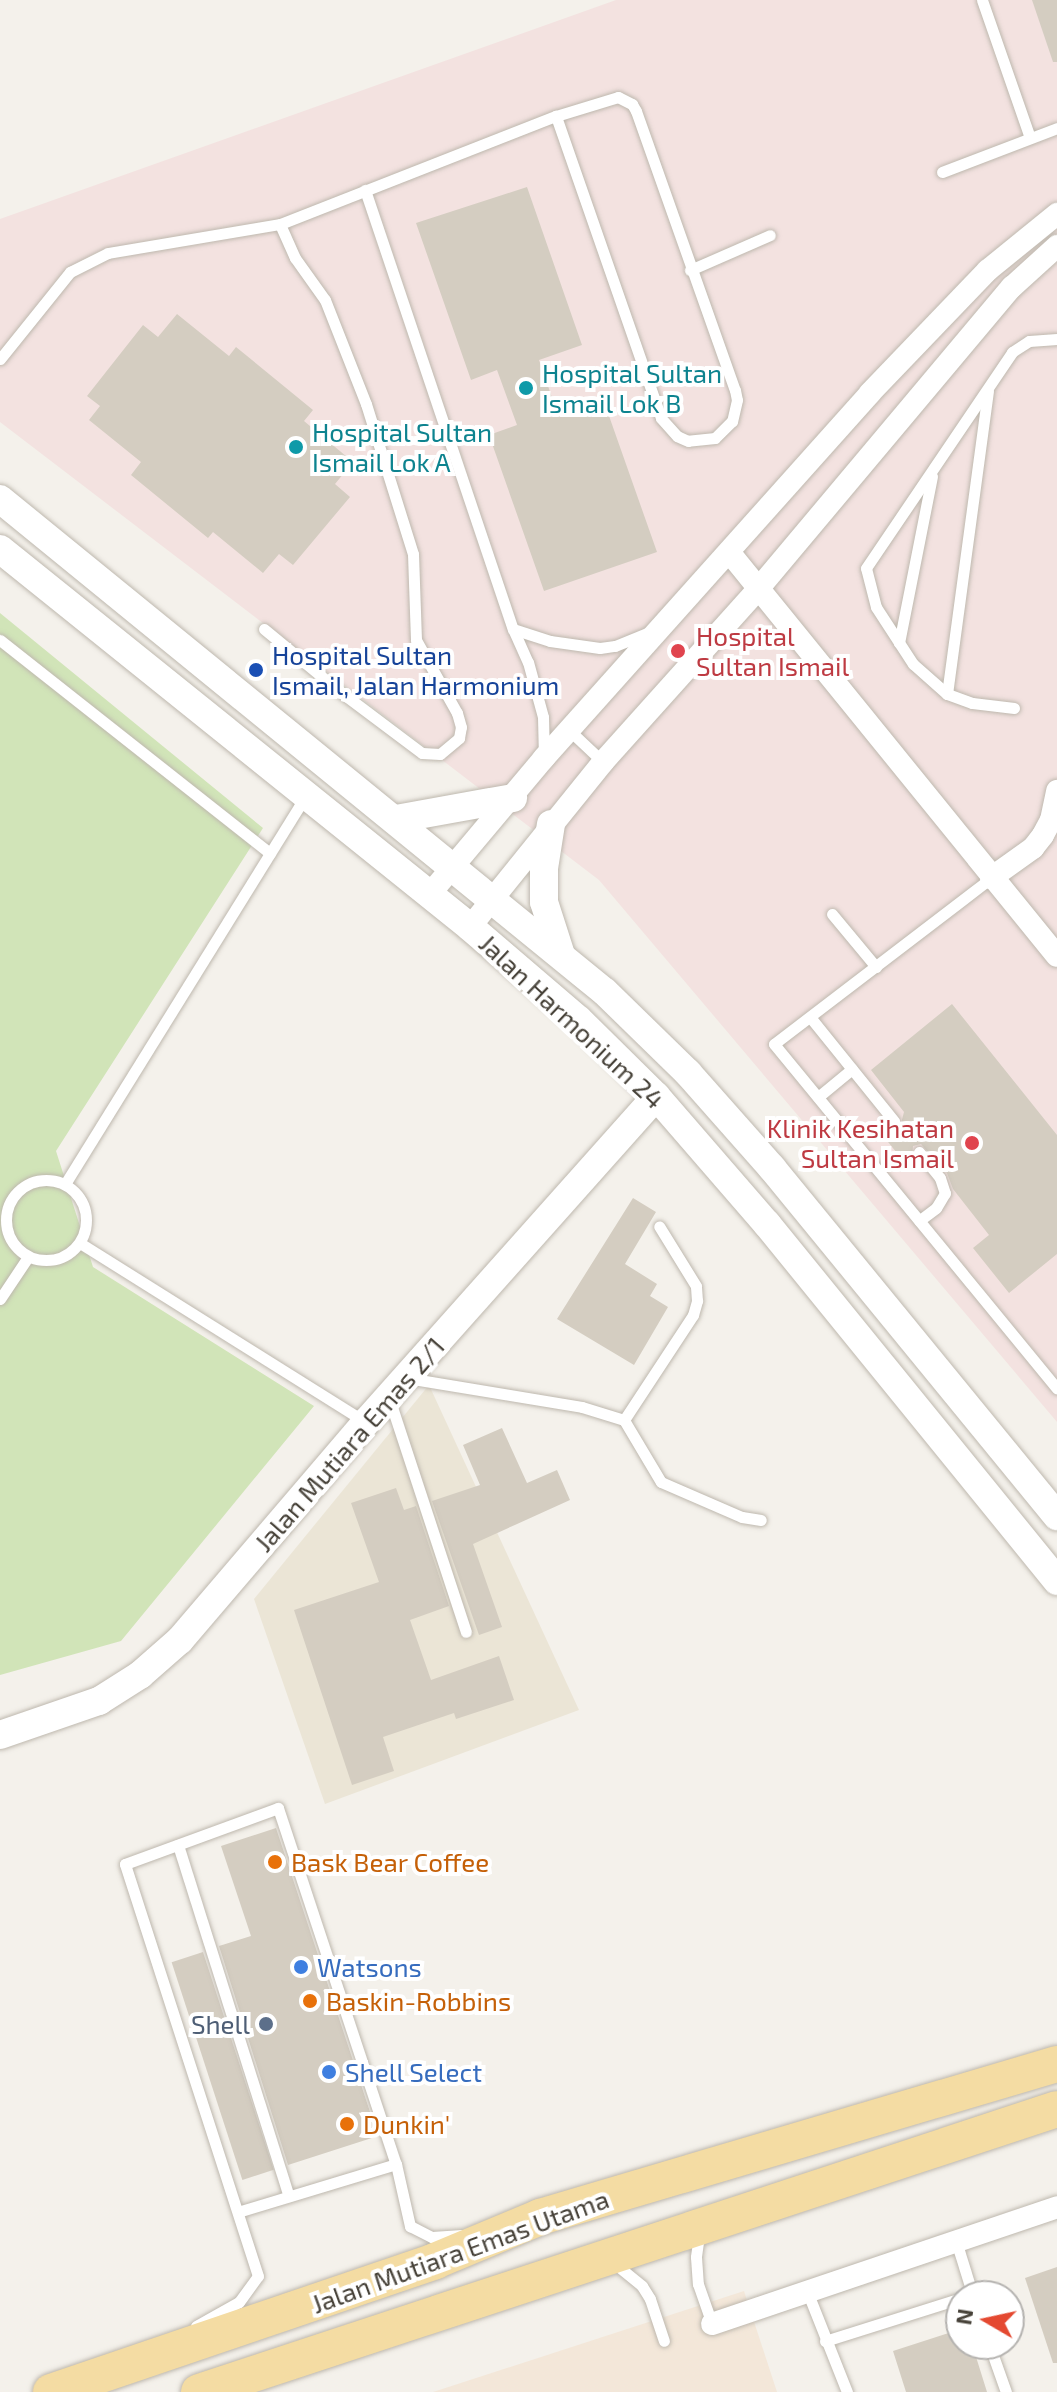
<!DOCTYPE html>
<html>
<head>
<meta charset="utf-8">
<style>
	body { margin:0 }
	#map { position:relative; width:1057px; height:2392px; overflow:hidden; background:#f4f1eb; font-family:"Exo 2",sans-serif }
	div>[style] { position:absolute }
	.commercial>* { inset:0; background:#f3e7d9 }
	.education>* { inset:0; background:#ebe5d6 }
	.medical>* { inset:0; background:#f3e2e0 }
	.green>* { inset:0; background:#d1e4b8 }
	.building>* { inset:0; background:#d4cdc1; transform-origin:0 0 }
	.roads { filter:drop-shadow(0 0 2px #beb8ae) drop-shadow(0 0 2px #beb8ae) }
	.service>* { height:11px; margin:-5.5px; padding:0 5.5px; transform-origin:5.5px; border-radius:5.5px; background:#fff }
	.service>.ring { margin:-5.5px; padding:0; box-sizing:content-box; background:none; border:11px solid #fff; border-radius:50% }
	.minor>* { height:22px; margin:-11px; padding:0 11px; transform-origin:11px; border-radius:11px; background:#fff }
	.tertiary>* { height:28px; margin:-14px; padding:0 14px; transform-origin:14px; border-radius:14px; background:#fff }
	.primary>* { height:36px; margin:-18px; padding:0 18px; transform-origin:18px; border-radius:18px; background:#f4dca3 }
	.dots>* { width:22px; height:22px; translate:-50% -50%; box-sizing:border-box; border:4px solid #fff; border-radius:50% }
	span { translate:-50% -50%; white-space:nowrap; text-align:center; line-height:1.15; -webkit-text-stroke:8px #fff; paint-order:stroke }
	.culture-label { font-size:26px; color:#0d838f }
	.left { translate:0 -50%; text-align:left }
	.health-label { font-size:26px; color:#be3a42 }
	.right { translate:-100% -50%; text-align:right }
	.transit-label { font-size:26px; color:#164399 }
	.street-label { font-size:26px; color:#474239 }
	.food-label { font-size:26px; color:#c56008 }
	.shop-label { font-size:26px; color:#366cbe }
	.service-label { font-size:26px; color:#4e5e75 }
	.north { position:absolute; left:945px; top:2280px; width:80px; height:80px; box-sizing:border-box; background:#fff; border:2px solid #b5b3b0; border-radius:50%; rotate:279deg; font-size:22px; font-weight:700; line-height:32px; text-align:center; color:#474239 }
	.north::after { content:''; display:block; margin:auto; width:28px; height:36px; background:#e44931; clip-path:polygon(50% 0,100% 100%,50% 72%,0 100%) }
</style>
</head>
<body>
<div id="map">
	<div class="commercial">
		<i style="clip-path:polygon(744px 2291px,777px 2392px,433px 2392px)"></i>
	</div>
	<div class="education">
		<i style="clip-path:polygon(429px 1385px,579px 1710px,325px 1804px,254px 1599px)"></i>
	</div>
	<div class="medical">
		<i style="clip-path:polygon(616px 0,1057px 0,1057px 1422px,599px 880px,0 422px,0 219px)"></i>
	</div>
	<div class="green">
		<i style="clip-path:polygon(0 613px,263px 828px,56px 1151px,93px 1267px,314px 1406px,121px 1641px,0 1675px)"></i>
	</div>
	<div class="building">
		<i style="clip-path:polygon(1032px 0,1057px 0,1057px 62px,1053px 62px)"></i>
		<i style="clip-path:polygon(527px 187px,582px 345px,539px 360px,557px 412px,602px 396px,657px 552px,544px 591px,489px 435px,517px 425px,497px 370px,471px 380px,416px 223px)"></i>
		<i style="clip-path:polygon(177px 314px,229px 356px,236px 347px,313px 410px,304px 421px,353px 462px,335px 484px,350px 497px,293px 565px,279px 554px,263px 573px,213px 532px,208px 538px,131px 475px,141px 462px,89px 420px,100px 406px,87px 396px,143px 325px,158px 337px)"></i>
		<i style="clip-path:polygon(952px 1004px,1057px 1135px,1057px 1254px,1009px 1293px,973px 1248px,989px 1235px,953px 1189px,947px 1173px,921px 1144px,913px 1146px,912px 1157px,905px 1163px,880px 1132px,887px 1126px,900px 1127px,904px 1112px,871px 1070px)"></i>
		<i style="clip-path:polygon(633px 1198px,656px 1212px,625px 1264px,657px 1284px,650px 1296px,668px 1307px,634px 1365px,557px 1319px)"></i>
		<i style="clip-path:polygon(502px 1428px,527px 1483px,557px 1470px,570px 1500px,473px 1544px,502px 1627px,479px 1635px,432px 1501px,480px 1485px,463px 1445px)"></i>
		<i style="clip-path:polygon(396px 1488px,404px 1510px,416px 1506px,449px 1606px,410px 1620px,431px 1680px,499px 1656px,514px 1700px,456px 1719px,454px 1713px,383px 1737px,394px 1771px,352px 1785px,294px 1610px,379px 1582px,351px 1503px)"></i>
		<i style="clip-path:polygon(276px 1828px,378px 2136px,288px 2165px,219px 1946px,251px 1936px,221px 1846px)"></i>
		<i style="left:203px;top:1952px;width:229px;height:33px;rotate:72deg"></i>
		<i style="clip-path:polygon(1057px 2267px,1057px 2363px,1053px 2363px,1025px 2278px)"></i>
		<i style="clip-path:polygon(961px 2329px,961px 2344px,972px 2344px,987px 2392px,906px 2392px,893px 2351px)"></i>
	</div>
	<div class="roads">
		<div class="service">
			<i style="left:982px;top:0;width:146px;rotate:70.8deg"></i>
			<i style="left:942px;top:172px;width:123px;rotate:-20.9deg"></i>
			<i style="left:365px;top:190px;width:463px;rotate:71.4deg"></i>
			<i style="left:513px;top:629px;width:36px;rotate:66deg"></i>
			<i style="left:528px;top:662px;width:57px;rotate:74.7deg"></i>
			<i style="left:543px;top:717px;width:40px;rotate:88.6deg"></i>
			<i style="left:690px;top:270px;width:87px;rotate:-23.6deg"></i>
			<i style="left:0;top:359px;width:112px;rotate:-51.2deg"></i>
			<i style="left:70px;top:272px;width:42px;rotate:-26.6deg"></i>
			<i style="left:108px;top:253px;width:174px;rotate:-9.6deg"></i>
			<i style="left:280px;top:224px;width:296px;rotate:-21.4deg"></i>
			<i style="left:556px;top:116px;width:65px;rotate:-17deg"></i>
			<i style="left:618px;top:97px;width:16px;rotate:27deg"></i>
			<i style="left:632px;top:104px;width:8px;rotate:60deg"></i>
			<i style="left:636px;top:111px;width:296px;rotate:70.5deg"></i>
			<i style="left:735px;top:390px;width:10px;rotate:79deg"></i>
			<i style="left:737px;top:400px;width:22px;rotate:103deg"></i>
			<i style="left:732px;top:421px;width:24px;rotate:135deg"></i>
			<i style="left:715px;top:438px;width:27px;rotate:174deg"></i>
			<i style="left:688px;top:441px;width:12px;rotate:-156deg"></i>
			<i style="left:677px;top:436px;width:24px;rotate:-132deg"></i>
			<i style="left:661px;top:418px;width:320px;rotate:-109.2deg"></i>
			<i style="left:264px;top:629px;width:96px;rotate:39.5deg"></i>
			<i style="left:338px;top:690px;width:105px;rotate:36.9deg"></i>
			<i style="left:422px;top:753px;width:18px;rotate:3deg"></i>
			<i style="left:440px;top:754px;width:25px;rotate:-40deg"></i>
			<i style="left:459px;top:738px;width:11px;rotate:-80deg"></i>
			<i style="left:461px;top:727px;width:15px;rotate:-106deg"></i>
			<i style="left:457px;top:713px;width:84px;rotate:-119.3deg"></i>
			<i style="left:416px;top:640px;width:86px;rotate:-92deg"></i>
			<i style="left:413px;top:554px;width:157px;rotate:-107.4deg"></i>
			<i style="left:366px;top:404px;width:112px;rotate:-111.5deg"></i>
			<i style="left:325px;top:300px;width:52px;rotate:-125.5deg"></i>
			<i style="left:295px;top:258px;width:37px;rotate:-114deg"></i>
			<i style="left:513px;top:629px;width:39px;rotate:18deg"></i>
			<i style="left:550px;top:641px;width:50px;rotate:8deg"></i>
			<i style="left:600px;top:648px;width:15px;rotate:-8deg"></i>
			<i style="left:615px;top:646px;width:35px;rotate:-22deg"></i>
			<i style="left:0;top:640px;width:344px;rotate:38.3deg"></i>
			<i style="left:899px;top:643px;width:170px;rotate:-78.8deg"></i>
			<i style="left:947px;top:694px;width:306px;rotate:-82.3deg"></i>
			<i style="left:1014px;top:708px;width:42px;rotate:-173.2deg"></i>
			<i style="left:972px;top:703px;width:27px;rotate:-160deg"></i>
			<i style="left:947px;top:694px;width:45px;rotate:-138.6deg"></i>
			<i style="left:913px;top:664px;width:68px;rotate:-123deg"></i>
			<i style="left:876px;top:607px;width:40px;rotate:-104.4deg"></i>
			<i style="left:866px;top:568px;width:261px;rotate:-55.9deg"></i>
			<i style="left:1012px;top:352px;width:20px;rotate:-33deg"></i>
			<i style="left:1029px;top:341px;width:28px;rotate:-4deg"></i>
			<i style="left:569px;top:730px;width:47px;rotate:43.3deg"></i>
			<i style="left:991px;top:878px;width:273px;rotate:142.6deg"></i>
			<i style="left:774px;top:1044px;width:446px;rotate:50.6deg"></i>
			<i style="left:832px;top:914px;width:69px;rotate:50.3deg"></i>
			<i style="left:810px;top:1017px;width:134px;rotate:51.1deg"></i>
			<i style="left:818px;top:1097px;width:44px;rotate:-39.5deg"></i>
			<i style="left:919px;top:1152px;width:33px;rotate:51deg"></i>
			<i style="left:940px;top:1178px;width:16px;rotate:72deg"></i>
			<i style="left:945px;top:1193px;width:17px;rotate:121deg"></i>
			<i style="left:936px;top:1208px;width:21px;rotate:143deg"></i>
			<i class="ring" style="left:6px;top:1180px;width:69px;height:69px"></i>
			<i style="left:65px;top:1184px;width:455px;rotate:-58.2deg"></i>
			<i style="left:80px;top:1243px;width:335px;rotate:32.1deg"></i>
			<i style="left:0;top:1299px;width:50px;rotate:-56.3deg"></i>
			<i style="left:407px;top:1378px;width:177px;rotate:9.4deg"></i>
			<i style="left:582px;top:1407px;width:44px;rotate:17.2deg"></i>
			<i style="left:624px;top:1420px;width:126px;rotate:-56.7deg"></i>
			<i style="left:693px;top:1315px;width:15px;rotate:-74deg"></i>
			<i style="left:697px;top:1301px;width:15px;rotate:-94deg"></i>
			<i style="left:696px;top:1286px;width:70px;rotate:-121.7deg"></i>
			<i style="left:390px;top:1401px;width:243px;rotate:71.8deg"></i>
			<i style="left:624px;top:1420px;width:72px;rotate:59.2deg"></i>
			<i style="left:661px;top:1482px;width:88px;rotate:23.4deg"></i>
			<i style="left:742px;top:1517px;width:19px;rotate:9deg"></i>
			<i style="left:178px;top:1845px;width:368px;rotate:72.5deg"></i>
			<i style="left:238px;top:2212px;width:165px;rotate:-16.9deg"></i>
			<i style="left:699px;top:2235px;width:22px;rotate:98deg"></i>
			<i style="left:696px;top:2257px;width:27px;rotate:86deg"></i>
			<i style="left:698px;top:2284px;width:42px;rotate:70.7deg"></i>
			<i style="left:956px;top:2241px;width:58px;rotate:72.8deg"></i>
			<i style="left:614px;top:2263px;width:36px;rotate:39deg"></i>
			<i style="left:642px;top:2286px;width:15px;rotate:58deg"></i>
			<i style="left:650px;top:2299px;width:44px;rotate:71.6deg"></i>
			<i style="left:807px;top:2291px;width:109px;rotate:68.4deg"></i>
			<i style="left:196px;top:2326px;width:49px;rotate:-29.2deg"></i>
			<i style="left:239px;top:2302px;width:32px;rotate:-54deg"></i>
			<i style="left:258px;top:2276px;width:433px;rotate:-107.9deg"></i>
			<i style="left:125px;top:1864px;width:163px;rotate:-20.1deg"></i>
			<i style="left:278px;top:1808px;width:375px;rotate:71.7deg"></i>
			<i style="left:396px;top:2164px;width:64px;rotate:77.3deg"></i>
			<i style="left:410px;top:2226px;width:25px;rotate:27deg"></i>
			<i style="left:432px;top:2237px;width:30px;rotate:-4deg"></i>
			<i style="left:825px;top:2341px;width:143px;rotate:-17.5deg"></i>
			<i style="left:989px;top:2344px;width:51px;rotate:70.5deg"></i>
		</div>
		<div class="minor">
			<i style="left:729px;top:552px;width:520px;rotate:50.93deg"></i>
			<i style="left:991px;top:878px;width:52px;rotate:-35.5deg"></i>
			<i style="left:1033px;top:848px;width:16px;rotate:-52deg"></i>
			<i style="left:1043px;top:835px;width:17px;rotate:-62deg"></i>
			<i style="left:1051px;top:820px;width:30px;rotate:-78deg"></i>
			<i style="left:429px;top:895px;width:179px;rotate:-50deg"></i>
			<i style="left:544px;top:758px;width:489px;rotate:-48.2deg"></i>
			<i style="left:870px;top:393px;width:170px;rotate:-46.2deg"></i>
			<i style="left:988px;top:270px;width:89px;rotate:-39.1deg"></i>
			<i style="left:470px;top:927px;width:212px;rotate:-51.1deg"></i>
			<i style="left:603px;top:762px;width:234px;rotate:-48.1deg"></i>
			<i style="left:759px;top:588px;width:393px;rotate:-50deg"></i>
			<i style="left:1012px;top:287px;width:61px;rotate:-42.3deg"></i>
			<i style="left:712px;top:2324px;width:364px;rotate:-18.7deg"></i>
		</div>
		<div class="tertiary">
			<i style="left:0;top:499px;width:780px;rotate:39.18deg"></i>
			<i style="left:605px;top:992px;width:116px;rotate:44.3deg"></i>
			<i style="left:688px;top:1073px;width:127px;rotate:48.5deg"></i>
			<i style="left:772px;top:1168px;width:450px;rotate:50.7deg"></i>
			<i style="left:0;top:549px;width:603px;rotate:38.81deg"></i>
			<i style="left:470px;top:927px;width:143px;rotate:40.5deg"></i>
			<i style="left:579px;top:1020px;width:108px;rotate:44.6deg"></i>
			<i style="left:656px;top:1096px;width:169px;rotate:49.1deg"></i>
			<i style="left:767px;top:1224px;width:460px;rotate:50.9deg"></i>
			<i style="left:396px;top:819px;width:119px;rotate:-10.2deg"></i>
			<i style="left:551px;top:824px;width:45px;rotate:99deg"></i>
			<i style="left:544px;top:868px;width:34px;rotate:90deg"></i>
			<i style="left:544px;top:902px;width:56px;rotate:72.2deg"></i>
			<i style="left:0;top:1735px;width:105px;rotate:-19deg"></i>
			<i style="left:99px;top:1701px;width:49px;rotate:-32.4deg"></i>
			<i style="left:140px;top:1675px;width:53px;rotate:-41.2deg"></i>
			<i style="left:180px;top:1640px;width:287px;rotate:-49.5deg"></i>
			<i style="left:366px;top:1422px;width:436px;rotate:-48.3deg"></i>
		</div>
		<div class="primary">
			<i style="left:51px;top:2392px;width:406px;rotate:-18.8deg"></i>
			<i style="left:435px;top:2261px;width:114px;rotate:-22.7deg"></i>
			<i style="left:540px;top:2217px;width:539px;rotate:-16.49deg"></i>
			<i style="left:199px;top:2392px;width:903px;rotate:-18.25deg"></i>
		</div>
	</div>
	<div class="dots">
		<i style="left:526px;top:388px;background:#0f9aa8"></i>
		<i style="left:296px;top:447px;background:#0f9aa8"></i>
		<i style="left:678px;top:651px;background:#e0444e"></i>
		<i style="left:256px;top:670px;background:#1a4fb4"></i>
		<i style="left:972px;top:1143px;background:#e0444e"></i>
		<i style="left:275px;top:1862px;background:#e8710a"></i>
		<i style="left:301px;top:1967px;background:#3f7fe0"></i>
		<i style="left:310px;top:2001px;background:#e8710a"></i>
		<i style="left:266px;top:2024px;background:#5c6f8a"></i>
		<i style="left:329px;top:2072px;background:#3f7fe0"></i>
		<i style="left:347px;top:2124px;background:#e8710a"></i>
	</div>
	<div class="culture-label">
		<span class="left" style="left:542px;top:388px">Hospital Sultan<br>Ismail Lok B</span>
		<span class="left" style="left:312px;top:447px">Hospital Sultan<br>Ismail Lok A</span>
	</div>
	<div class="health-label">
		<span class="left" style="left:696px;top:651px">Hospital<br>Sultan Ismail</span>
		<span class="right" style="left:954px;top:1143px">Klinik Kesihatan<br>Sultan Ismail</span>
	</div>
	<div class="transit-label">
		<span class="left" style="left:272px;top:670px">Hospital Sultan<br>Ismail, Jalan Harmonium</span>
	</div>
	<div class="street-label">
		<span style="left:572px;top:1021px;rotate:43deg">Jalan Harmonium 24</span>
		<span style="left:349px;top:1444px;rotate:-49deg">Jalan Mutiara Emas 2/1</span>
		<span style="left:460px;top:2251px;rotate:-20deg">Jalan Mutiara Emas Utama</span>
	</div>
	<div class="food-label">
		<span class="left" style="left:291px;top:1862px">Bask Bear Coffee</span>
		<span class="left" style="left:326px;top:2001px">Baskin-Robbins</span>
		<span class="left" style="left:363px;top:2124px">Dunkin'</span>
	</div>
	<div class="shop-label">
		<span class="left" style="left:317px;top:1967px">Watsons</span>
		<span class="left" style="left:345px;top:2072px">Shell Select</span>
	</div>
	<div class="service-label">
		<span class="right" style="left:250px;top:2024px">Shell</span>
	</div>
	<div class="north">N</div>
</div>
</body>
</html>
